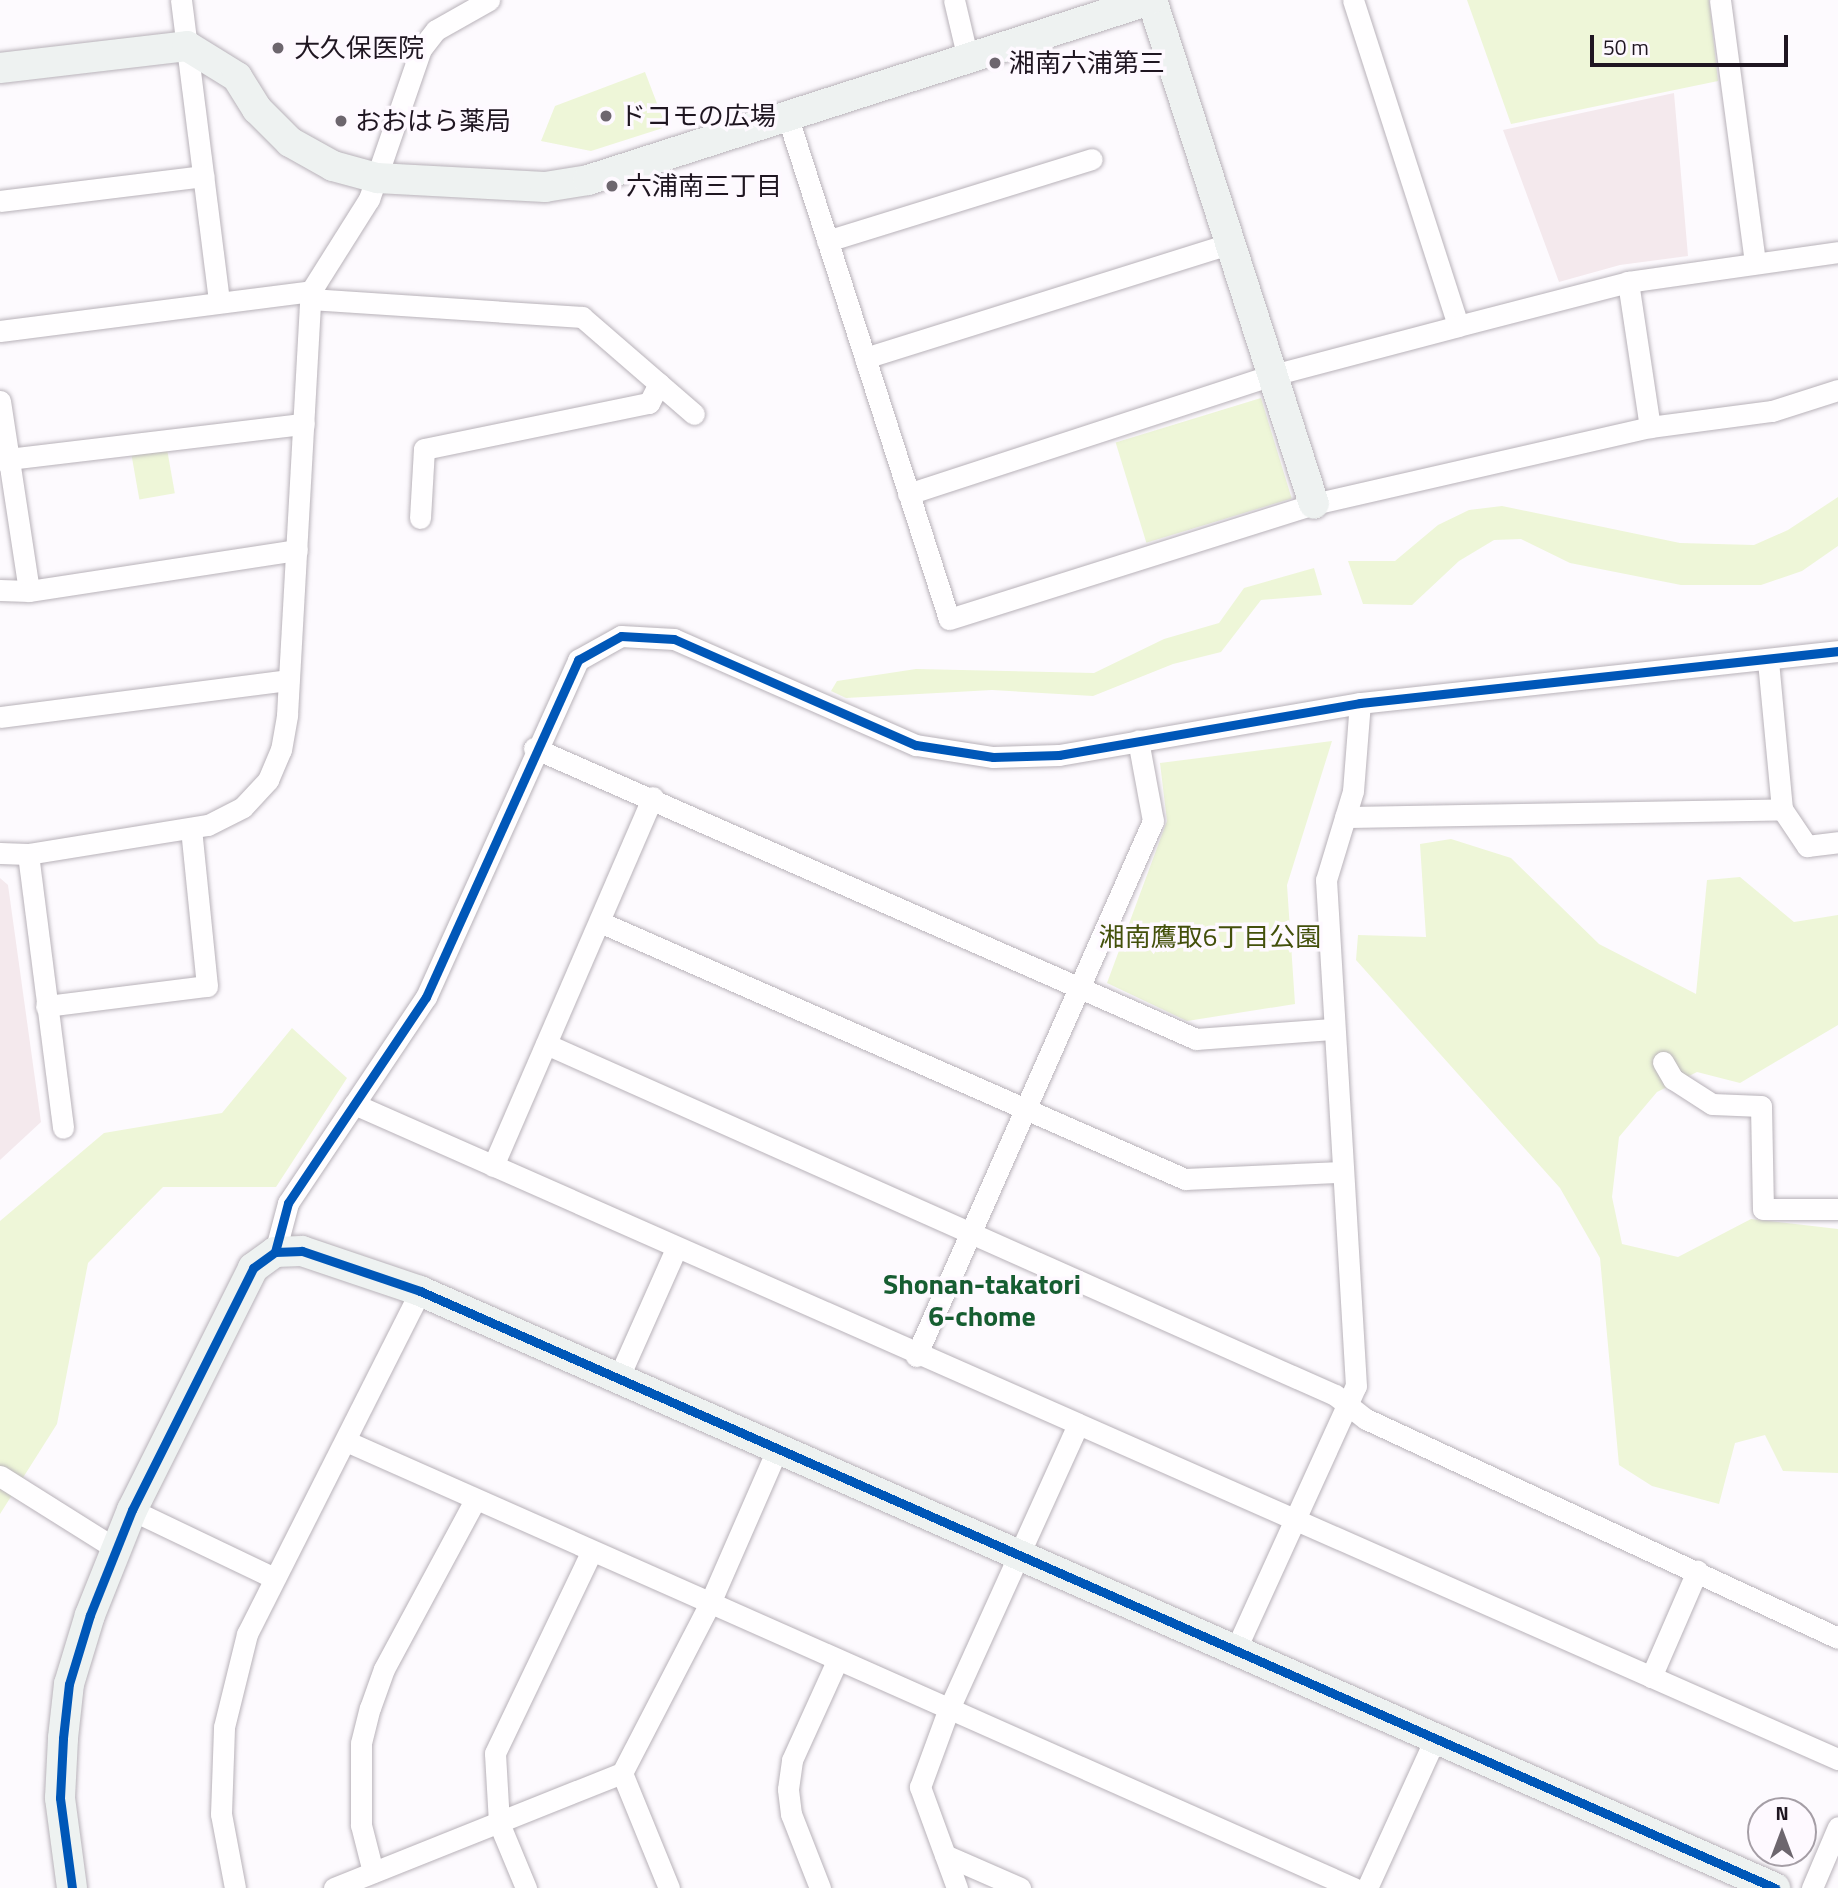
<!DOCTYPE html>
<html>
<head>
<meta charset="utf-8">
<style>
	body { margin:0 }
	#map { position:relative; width:1838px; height:1888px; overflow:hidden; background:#fdfafe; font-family:"Titillium Web","Noto Sans JP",sans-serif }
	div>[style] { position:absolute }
	.education>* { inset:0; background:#f4e9ed }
	.green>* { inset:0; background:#eef6d8; transform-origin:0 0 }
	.roads { filter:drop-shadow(0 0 2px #b8b2b9) drop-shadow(0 0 2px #b8b2b9) }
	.street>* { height:21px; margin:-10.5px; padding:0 10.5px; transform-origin:10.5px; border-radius:10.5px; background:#fffeff }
	.secondary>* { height:30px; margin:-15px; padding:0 15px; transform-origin:15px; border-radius:15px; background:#eef2f1 }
	.cycleway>* { height:9px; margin:-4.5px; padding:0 4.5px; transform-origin:4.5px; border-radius:4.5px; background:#0057b8 }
	.dots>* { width:19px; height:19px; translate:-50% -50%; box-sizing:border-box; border:4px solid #fef9ff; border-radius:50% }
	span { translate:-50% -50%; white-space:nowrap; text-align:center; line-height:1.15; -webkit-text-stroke:7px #fef9ff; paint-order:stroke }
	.poi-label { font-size:26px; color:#1f1621 }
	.left { translate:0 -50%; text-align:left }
	.park-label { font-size:26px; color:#43500b }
	.neighbourhood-label { font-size:28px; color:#165d31; font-weight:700 }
	.north { position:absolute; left:1747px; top:1797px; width:70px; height:70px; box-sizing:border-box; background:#fef9ff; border:2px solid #a59ea6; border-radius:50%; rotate:0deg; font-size:19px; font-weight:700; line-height:28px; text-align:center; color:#1f1621 }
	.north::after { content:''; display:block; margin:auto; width:24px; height:32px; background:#6d666e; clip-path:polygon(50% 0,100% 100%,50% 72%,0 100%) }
	.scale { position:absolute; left:1590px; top:35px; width:198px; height:32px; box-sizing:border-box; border:4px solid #1f1621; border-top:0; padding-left:9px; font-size:21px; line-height:24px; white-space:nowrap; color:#1f1621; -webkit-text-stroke:5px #fef9ff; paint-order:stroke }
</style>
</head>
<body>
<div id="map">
	<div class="education">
		<i style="clip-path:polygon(1674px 93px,1688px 256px,1620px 265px,1559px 282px,1503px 130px)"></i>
		<i style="clip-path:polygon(0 878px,8px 885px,41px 1122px,0 1160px)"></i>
	</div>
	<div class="green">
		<i style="clip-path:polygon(1467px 0,1709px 0,1718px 81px,1511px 124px)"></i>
		<i style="clip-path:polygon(645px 72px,666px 127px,591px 151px,541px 141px,555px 106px)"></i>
		<i style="left:1261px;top:398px;width:105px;height:152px;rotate:73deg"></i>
		<i style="left:167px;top:449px;width:45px;height:36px;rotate:80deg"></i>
		<i style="clip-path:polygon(1838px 497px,1838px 546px,1802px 571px,1761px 585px,1681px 585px,1570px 563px,1521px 539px,1494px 540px,1459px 561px,1412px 605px,1363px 604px,1348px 561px,1395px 561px,1438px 525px,1469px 510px,1502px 506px,1680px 543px,1754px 545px,1788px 530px)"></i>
		<i style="clip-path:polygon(1314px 568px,1322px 595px,1261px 600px,1221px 652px,1173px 664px,1093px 696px,992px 690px,846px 698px,831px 691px,837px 681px,916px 669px,1094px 673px,1164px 639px,1219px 623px,1244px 588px)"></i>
		<i style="clip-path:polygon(1332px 741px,1287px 885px,1295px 1004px,1187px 1021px,1107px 983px,1167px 821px,1160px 763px)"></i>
		<i style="clip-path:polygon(1451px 839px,1511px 858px,1599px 944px,1696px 994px,1707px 880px,1740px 877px,1794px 922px,1838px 915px,1838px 1025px,1740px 1083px,1697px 1072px,1657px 1092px,1619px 1137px,1612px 1197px,1622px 1244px,1678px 1257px,1751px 1219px,1838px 1229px,1838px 1473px,1783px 1471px,1765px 1435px,1735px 1443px,1719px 1504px,1652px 1486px,1619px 1465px,1600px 1258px,1560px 1188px,1356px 960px,1358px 935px,1426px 937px,1420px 844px)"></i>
		<i style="clip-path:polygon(292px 1028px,347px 1078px,276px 1187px,163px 1187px,88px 1263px,57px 1424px,0 1514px,0 1221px,104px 1133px,222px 1113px)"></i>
	</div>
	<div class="roads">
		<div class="street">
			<i style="left:181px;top:0;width:304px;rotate:82.8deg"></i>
			<i style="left:954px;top:0;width:61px;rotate:76.7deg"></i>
			<i style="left:1353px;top:0;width:342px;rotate:72.1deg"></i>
			<i style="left:1720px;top:0;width:265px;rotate:82.4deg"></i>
			<i style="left:787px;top:115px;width:529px;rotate:72.18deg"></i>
			<i style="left:949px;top:619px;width:383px;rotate:-17.5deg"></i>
			<i style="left:1314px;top:504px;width:345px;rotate:-12.9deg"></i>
			<i style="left:1650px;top:427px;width:123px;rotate:-7.5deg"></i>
			<i style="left:1772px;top:411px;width:69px;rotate:-17.7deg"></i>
			<i style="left:0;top:201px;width:205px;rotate:-7deg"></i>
			<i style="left:827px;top:241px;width:277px;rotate:-17.2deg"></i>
			<i style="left:1628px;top:282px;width:147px;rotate:81.4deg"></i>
			<i style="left:310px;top:299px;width:273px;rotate:3.8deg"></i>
			<i style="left:582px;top:317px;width:148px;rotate:40.9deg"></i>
			<i style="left:0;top:331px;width:314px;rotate:-7.3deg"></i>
			<i style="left:865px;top:358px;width:386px;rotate:-17.4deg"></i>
			<i style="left:0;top:401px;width:192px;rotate:81.3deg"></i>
			<i style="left:0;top:460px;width:306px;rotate:-6.8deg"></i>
			<i style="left:908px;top:494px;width:384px;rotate:-18.1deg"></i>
			<i style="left:1273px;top:375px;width:191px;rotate:-14.8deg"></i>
			<i style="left:1458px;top:326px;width:176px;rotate:-14.5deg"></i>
			<i style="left:1628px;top:282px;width:212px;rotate:-8.1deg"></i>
			<i style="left:420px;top:518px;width:69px;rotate:-86.7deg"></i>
			<i style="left:424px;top:449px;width:230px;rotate:-11.6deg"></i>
			<i style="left:649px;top:403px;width:22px;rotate:-63deg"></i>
			<i style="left:0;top:590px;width:29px;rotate:2deg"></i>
			<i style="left:29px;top:591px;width:271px;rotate:-8.7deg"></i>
			<i style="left:1768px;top:661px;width:149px;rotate:84.6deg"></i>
			<i style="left:1782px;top:809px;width:45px;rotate:56deg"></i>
			<i style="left:1807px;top:846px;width:31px;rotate:-7deg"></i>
			<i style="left:0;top:717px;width:291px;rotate:-7.3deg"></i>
			<i style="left:534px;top:748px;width:723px;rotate:23.73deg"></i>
			<i style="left:1196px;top:1039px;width:136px;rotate:-4.2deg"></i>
			<i style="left:1345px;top:817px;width:437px;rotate:-1deg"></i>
			<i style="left:0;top:853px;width:28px;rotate:2deg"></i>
			<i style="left:28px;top:854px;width:182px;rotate:-9.2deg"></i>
			<i style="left:208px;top:825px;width:39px;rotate:-27deg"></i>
			<i style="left:243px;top:807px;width:37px;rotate:-47deg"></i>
			<i style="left:268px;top:780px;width:33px;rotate:-67deg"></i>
			<i style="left:281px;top:750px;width:36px;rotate:-80deg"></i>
			<i style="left:287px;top:715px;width:425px;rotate:-86.8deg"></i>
			<i style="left:311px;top:291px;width:109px;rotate:-57.8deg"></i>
			<i style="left:369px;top:199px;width:159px;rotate:-70.9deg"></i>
			<i style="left:421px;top:49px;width:24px;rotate:-52deg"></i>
			<i style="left:436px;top:30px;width:61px;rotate:-29.5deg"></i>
			<i style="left:28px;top:854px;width:276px;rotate:82.7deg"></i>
			<i style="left:600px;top:922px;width:639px;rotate:23.72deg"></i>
			<i style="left:1185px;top:1179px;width:157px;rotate:-2.6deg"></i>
			<i style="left:46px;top:1006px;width:162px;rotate:-7.1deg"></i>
			<i style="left:207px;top:986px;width:158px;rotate:-95.8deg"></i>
			<i style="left:546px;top:1044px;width:864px;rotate:23.98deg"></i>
			<i style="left:1335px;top:1395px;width:39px;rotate:38deg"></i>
			<i style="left:1366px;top:1419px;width:520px;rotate:24.89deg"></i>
			<i style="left:1663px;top:1062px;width:20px;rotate:60deg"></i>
			<i style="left:1673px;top:1079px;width:46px;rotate:32.7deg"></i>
			<i style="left:1712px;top:1104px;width:49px;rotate:2.3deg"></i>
			<i style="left:1761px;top:1106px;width:103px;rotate:88.9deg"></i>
			<i style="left:1763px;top:1209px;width:75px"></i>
			<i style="left:354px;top:1104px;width:1622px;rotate:23.82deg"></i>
			<i style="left:493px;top:1166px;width:402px;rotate:-66.6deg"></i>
			<i style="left:275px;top:1252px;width:51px;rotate:-75.1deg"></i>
			<i style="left:288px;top:1203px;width:248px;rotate:-56.2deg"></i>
			<i style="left:426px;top:997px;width:370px;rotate:-65.7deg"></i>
			<i style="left:578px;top:660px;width:49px;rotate:-29.2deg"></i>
			<i style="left:621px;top:636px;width:53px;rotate:3.2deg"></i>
			<i style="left:674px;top:639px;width:264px;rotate:23.7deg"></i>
			<i style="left:916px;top:745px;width:78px;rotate:8.9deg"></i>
			<i style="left:993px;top:757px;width:66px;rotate:-1.7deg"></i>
			<i style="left:1059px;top:755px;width:305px;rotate:-9.8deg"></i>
			<i style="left:1360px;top:703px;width:481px;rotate:-6.2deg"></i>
			<i style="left:916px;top:1356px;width:585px;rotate:-66.11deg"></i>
			<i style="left:1153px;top:821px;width:82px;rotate:-100.5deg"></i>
			<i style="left:618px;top:1379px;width:142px;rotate:-66deg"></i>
			<i style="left:346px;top:1441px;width:1103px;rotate:23.92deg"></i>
			<i style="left:0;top:1476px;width:136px;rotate:32.1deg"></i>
			<i style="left:132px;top:1510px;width:157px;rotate:25.6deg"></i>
			<i style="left:1235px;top:1651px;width:291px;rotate:-65.5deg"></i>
			<i style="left:1356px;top:1386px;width:507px;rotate:-93.39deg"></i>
			<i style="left:1326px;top:880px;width:93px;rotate:-73.1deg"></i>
			<i style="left:1353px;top:791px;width:88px;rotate:-85.5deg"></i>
			<i style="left:1651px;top:1677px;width:116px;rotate:-66.5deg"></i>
			<i style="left:622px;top:1773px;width:124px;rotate:67.8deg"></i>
			<i style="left:945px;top:1855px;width:82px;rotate:23.7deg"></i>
			<i style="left:373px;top:1872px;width:49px;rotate:-104.3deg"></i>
			<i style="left:361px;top:1825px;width:82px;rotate:-90deg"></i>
			<i style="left:361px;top:1743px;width:36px;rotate:-76deg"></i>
			<i style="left:370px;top:1708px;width:41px;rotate:-70.3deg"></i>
			<i style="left:384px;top:1669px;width:190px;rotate:-61.7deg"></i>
			<i style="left:235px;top:1888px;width:75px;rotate:-100.7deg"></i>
			<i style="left:221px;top:1814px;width:87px;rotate:-88deg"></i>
			<i style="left:224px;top:1727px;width:96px;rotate:-76.1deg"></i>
			<i style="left:247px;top:1634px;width:384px;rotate:-63.2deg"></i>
			<i style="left:334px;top:1888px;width:310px;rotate:-21.8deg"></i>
			<i style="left:622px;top:1773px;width:191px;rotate:-62.6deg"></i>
			<i style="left:710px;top:1603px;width:167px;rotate:-66.4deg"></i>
			<i style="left:526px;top:1888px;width:70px;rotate:-112.6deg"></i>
			<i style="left:499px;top:1823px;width:70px;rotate:-93.3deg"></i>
			<i style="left:495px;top:1753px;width:222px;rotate:-64.4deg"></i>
			<i style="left:820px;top:1888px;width:79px;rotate:-111.4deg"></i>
			<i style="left:791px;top:1814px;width:25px;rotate:-97deg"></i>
			<i style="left:788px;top:1789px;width:29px;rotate:-82deg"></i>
			<i style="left:792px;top:1760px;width:109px;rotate:-65.6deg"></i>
			<i style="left:957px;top:1888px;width:108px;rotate:-110.1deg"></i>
			<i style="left:920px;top:1787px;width:81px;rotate:-69.8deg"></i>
			<i style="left:948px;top:1711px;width:315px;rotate:-65.6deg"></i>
			<i style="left:1367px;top:1888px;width:164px;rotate:-65.5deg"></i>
			<i style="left:1812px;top:1888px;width:66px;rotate:-66.9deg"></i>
		</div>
		<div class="secondary">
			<i style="left:1152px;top:0;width:529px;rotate:72.18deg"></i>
			<i style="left:0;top:68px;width:188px;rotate:-6.7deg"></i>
			<i style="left:187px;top:46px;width:59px;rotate:31.8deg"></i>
			<i style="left:237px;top:77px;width:38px;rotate:58deg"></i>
			<i style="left:257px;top:109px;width:47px;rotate:45deg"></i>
			<i style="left:290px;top:142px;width:49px;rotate:29.2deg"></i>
			<i style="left:333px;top:166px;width:46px;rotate:15.3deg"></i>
			<i style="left:377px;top:178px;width:168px;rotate:3.1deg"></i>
			<i style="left:545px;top:187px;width:44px;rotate:-9.2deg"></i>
			<i style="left:588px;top:180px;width:590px;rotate:-17.76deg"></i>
			<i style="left:72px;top:1888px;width:91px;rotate:-97.6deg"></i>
			<i style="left:60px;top:1798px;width:60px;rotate:-87.1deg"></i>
			<i style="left:63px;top:1738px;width:54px;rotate:-83.7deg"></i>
			<i style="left:69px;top:1684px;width:72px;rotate:-73.1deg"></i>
			<i style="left:90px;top:1615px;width:113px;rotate:-68.2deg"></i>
			<i style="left:132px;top:1510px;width:271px;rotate:-63.4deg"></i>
			<i style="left:253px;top:1268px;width:27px;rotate:-36deg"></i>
			<i style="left:275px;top:1252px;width:27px;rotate:-2deg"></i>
			<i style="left:302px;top:1251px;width:125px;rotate:18.7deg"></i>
			<i style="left:420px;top:1291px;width:1481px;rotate:23.78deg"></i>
		</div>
	</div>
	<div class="cycleway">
		<i style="left:275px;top:1252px;width:51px;rotate:-75.1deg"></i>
		<i style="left:288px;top:1203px;width:248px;rotate:-56.2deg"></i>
		<i style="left:426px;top:997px;width:370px;rotate:-65.7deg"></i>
		<i style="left:578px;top:660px;width:49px;rotate:-29.2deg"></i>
		<i style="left:621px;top:636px;width:53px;rotate:3.2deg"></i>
		<i style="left:674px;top:639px;width:264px;rotate:23.7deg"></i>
		<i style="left:916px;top:745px;width:78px;rotate:8.9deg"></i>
		<i style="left:993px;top:757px;width:66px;rotate:-1.7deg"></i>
		<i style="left:1059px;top:755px;width:305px;rotate:-9.8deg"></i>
		<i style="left:1360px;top:703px;width:481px;rotate:-6.2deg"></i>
		<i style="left:72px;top:1888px;width:91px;rotate:-97.6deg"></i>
		<i style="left:60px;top:1798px;width:60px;rotate:-87.1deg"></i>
		<i style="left:63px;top:1738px;width:54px;rotate:-83.7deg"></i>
		<i style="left:69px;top:1684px;width:72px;rotate:-73.1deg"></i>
		<i style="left:90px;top:1615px;width:113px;rotate:-68.2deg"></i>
		<i style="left:132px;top:1510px;width:271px;rotate:-63.4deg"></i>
		<i style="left:253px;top:1268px;width:27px;rotate:-36deg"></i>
		<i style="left:275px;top:1252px;width:27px;rotate:-2deg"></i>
		<i style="left:302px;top:1251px;width:125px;rotate:18.7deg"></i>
		<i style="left:420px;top:1291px;width:1481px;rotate:23.78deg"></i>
	</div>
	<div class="dots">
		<i style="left:278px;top:48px;background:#6d666e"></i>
		<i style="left:995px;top:63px;background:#6d666e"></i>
		<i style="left:606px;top:116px;background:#6d666e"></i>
		<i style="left:341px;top:121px;background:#6d666e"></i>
		<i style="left:612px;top:186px;background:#6d666e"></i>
	</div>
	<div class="poi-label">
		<span class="left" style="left:294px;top:48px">大久保医院</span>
		<span class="left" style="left:1009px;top:63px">湘南六浦第三</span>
		<span class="left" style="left:620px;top:116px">ドコモの広場</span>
		<span class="left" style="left:355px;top:121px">おおはら薬局</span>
		<span class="left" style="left:626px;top:186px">六浦南三丁目</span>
	</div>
	<div class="park-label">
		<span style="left:1210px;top:937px">湘南鷹取6丁目公園</span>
	</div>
	<div class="neighbourhood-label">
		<span style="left:982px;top:1300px">Shonan-takatori<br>6-chome</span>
	</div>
	<div class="north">N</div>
	<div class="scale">50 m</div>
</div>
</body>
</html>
